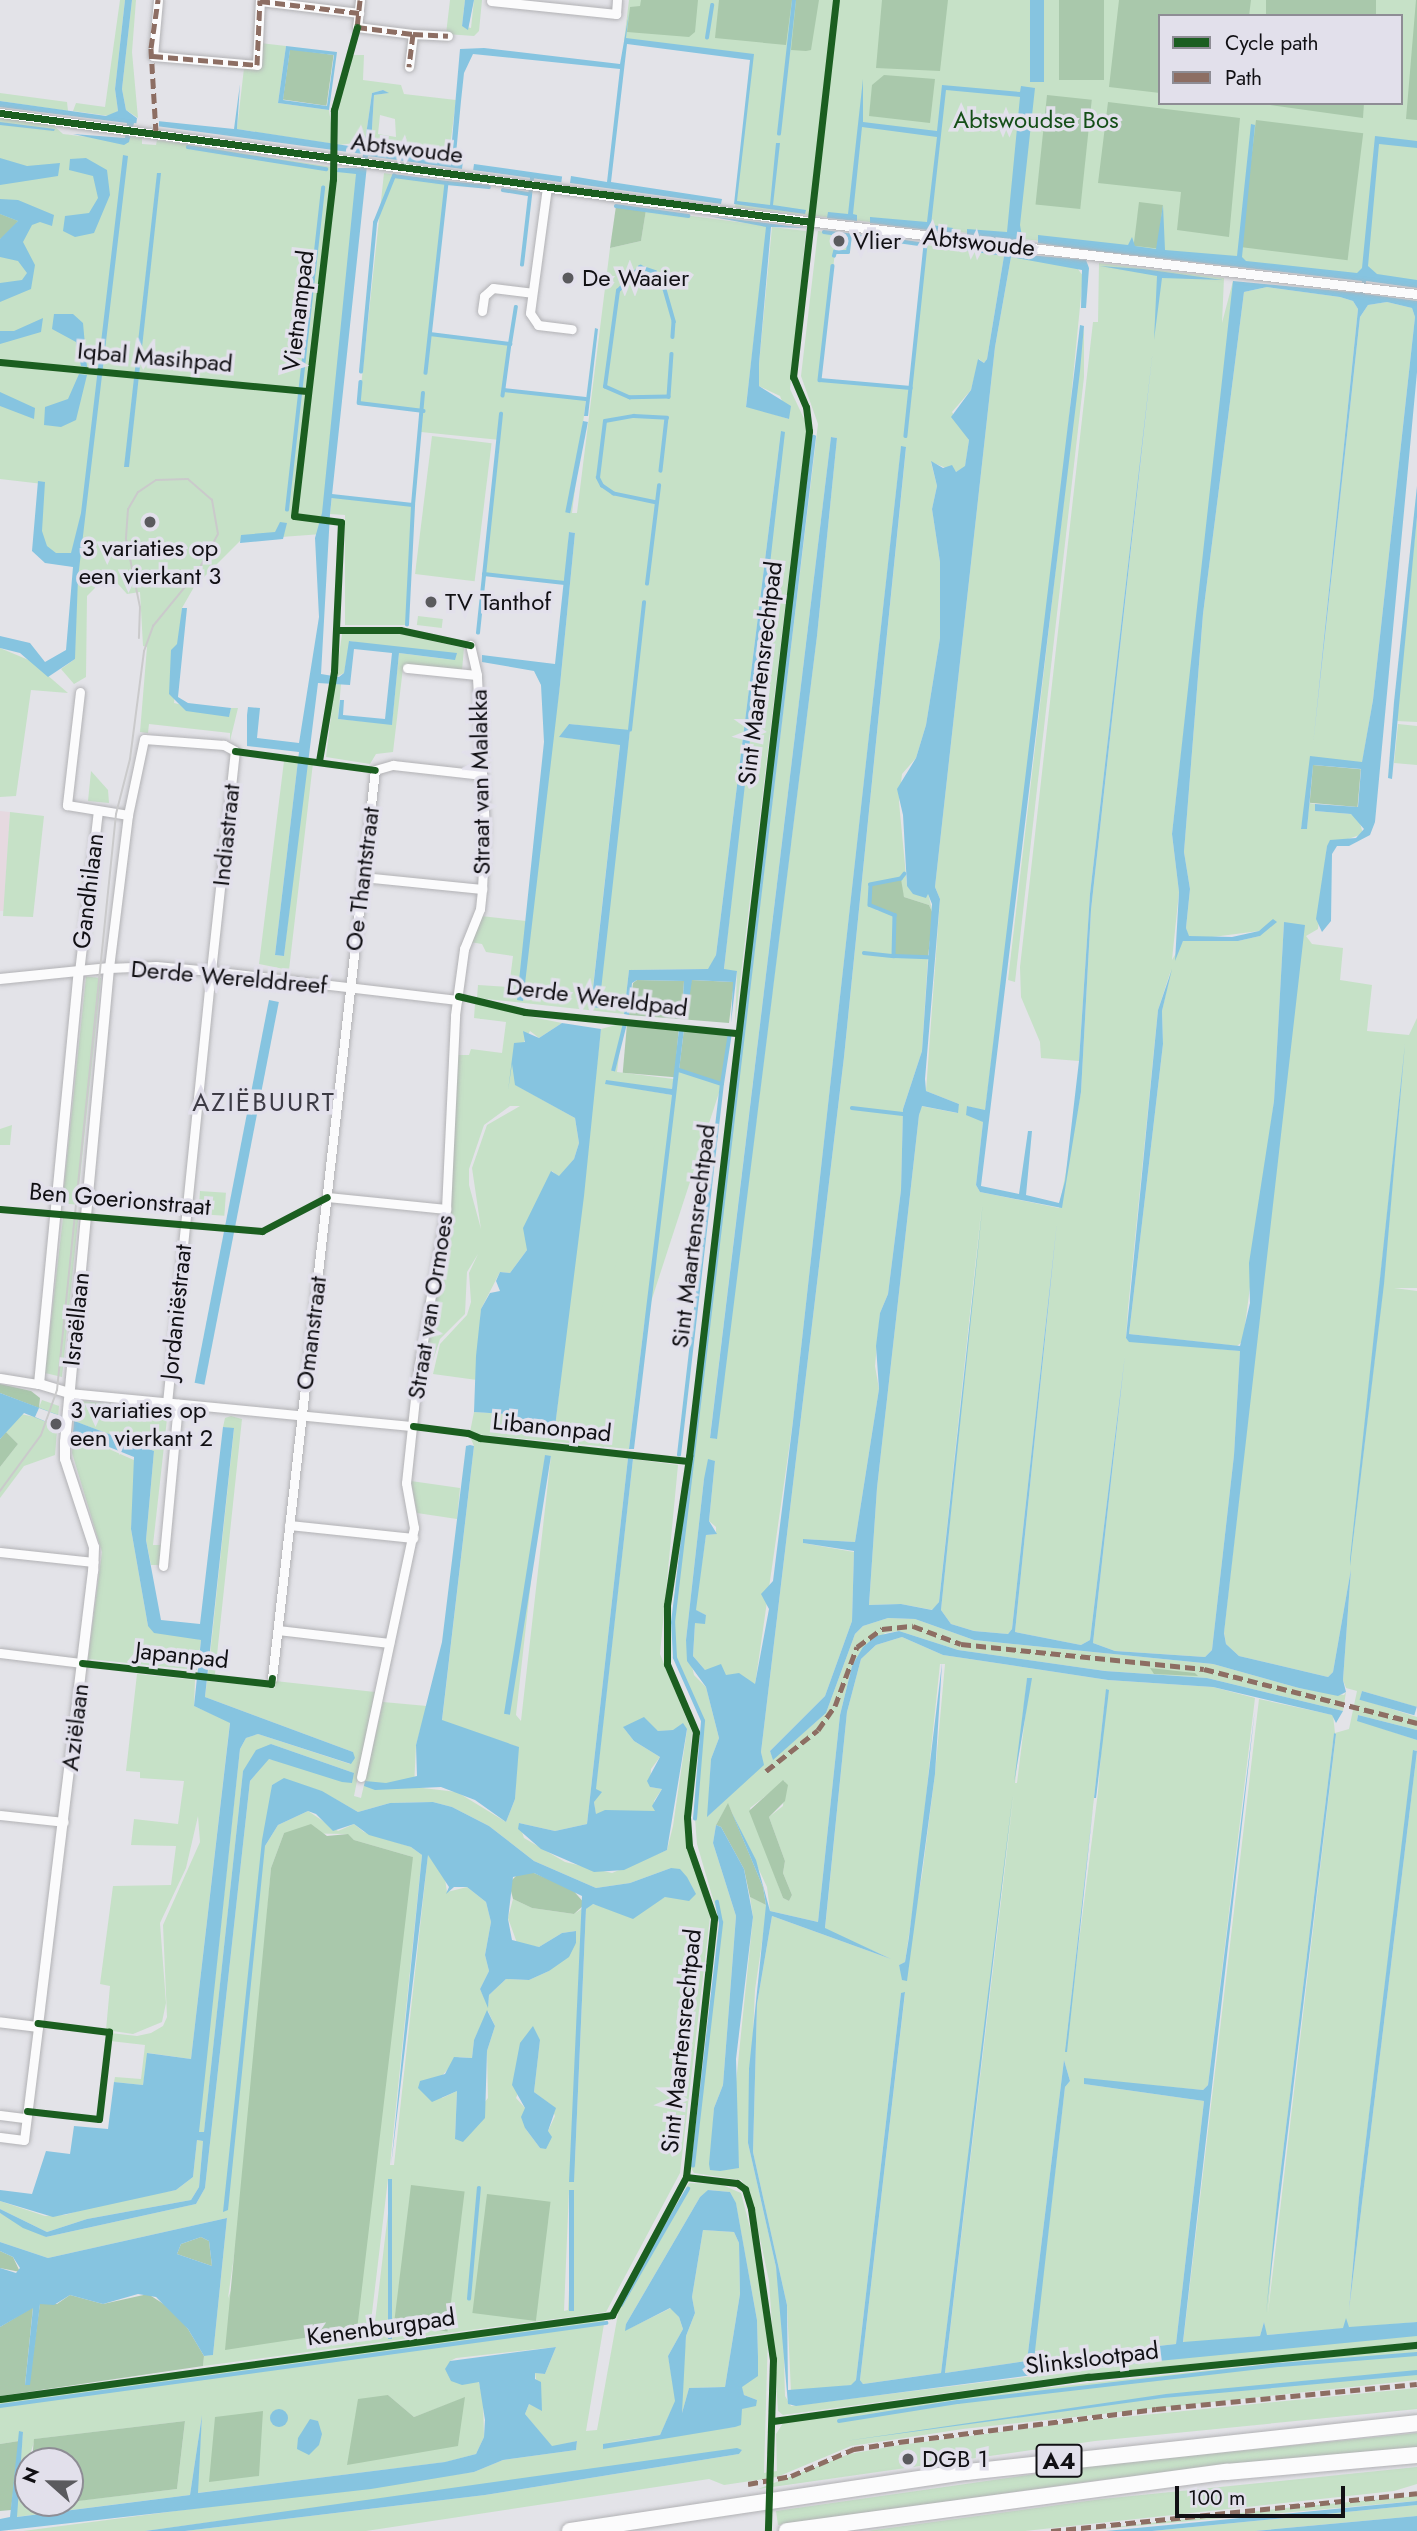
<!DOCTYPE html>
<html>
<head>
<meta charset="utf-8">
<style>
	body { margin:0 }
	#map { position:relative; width:1417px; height:2531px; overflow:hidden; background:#e3e3e8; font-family:Jost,sans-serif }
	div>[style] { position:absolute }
	.education>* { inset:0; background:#e6d9e0 }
	.green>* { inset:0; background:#c6e1c7; transform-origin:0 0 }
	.forest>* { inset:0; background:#a9c8ab; transform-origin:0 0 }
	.water>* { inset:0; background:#86c4e0; transform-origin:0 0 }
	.round { border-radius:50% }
	.pier>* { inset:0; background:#e3e3e8 }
	.stream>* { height:3.5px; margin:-1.75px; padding:0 1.75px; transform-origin:1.75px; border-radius:1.75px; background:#86c4e0 }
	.roads { filter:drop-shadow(0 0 2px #b2b2b5) drop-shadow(0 0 2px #b2b2b5) }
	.minor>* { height:9px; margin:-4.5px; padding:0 4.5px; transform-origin:4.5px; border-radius:4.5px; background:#fbfbfc }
	.tertiary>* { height:10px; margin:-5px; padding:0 5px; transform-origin:5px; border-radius:5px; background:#fbfbfc }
	.motorway>* { height:16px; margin:-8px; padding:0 8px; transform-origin:8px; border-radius:8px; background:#fbfbfc }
	.tram>* { height:2px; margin:-1px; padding:0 1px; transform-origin:1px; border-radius:1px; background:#cacacb }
	.quiet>* { height:5px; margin-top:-2.5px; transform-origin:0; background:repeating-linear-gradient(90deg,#8d6e63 0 10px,transparent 0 15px) }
	.cycleway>* { height:7px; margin:-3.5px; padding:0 3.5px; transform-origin:3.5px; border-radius:3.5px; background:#1b5e20 }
	.dots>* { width:19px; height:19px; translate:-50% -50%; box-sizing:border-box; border:4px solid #e2e0eb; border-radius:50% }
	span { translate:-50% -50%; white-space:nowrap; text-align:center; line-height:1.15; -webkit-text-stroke:7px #e2e0eb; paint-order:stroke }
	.shield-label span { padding:2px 5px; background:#e2e0eb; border:2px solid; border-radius:5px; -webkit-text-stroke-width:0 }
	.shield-label { font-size:23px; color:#111014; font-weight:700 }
	.park-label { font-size:24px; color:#154f18 }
	.street-label { font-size:24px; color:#111014 }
	.poi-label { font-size:24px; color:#111014 }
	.left { translate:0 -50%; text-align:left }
	.neighbourhood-label { font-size:26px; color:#3d3b45; letter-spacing:2px }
	.legend { position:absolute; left:1158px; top:14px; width:245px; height:91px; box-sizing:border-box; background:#e2e0eb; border:2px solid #8e8d95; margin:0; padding:9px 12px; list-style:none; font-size:21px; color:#111014 }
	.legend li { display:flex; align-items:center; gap:14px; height:35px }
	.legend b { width:35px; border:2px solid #8e8d95 }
	.north { position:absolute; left:14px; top:2447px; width:70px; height:70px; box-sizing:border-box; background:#e2e0eb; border:2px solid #8e8d95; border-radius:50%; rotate:291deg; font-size:19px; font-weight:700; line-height:28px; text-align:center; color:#111014 }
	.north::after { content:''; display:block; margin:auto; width:24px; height:32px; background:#5a5a5e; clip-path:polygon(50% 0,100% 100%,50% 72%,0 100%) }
	.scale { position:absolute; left:1175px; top:2486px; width:170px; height:32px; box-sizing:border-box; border:4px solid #111014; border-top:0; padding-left:9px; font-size:21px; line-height:24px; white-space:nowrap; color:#111014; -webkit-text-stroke:5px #e2e0eb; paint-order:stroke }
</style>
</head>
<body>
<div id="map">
	<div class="education">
		<i style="clip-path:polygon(0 811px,10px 812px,4px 911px,0 911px)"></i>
	</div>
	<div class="green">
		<i style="clip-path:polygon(120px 0,125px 0,115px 89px,118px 111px,109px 116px,73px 111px,76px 103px,105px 107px)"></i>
		<i style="clip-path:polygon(132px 0,136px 0,132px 52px,138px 118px,126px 110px,122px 89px)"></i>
		<i style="clip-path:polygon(450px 0,465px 0,462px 26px,471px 28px,474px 0,482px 0,479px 31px,474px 36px,446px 34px)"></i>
		<i style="clip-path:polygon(evenodd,629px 0,1417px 0,1417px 283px,735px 207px,751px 55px,624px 41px,629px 0,1160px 16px,1401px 16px,1401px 103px,1160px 103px,1160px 16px)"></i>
		<i style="clip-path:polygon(260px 43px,286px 46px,278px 103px,329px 110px,334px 144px,237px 129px,244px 68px,260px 69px)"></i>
		<i style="clip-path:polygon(evenodd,350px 55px,364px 55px,363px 80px,401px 85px,404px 94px,456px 100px,449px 155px,443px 159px,384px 152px,371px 145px,374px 95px,388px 93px,383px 90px,372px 93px,365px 142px,338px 145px,337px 108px,351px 66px,350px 55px,380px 115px,395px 119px,396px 137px,378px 134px,380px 115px)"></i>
		<i style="clip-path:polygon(0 93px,67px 102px,68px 111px,0 101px)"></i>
		<i style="clip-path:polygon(0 118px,53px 125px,63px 134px,129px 142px,130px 137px,142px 138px,142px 144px,156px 145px,157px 140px,365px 172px,322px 534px,241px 540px,194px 587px,182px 608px,174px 703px,229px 716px,231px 708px,238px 708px,230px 741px,230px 733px,149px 724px,148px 733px,140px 732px,147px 647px,143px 646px,140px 592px,127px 594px,109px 574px,95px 578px,95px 588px,87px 596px,86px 677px,74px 684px,61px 669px,75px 659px,76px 561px,38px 549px,43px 484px,0 479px)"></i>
		<i style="clip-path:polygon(evenodd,384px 173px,447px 183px,430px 334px,510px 344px,505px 390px,586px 399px,572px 513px,577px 513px,610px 248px,641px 241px,646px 210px,767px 226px,746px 406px,789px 419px,780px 396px,759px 386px,759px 364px,772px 227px,806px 231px,790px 389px,807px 425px,735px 1024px,737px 972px,724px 970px,781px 431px,716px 955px,709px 969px,629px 970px,624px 1014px,477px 998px,478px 985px,509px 987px,513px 956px,486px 952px,482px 944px,470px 942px,481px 916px,526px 921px,560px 685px,575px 533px,569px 532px,565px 583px,484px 574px,500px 440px,421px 432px,423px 411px,359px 405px,384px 173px,569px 724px,630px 731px,591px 1006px,620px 744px,560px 737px,569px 724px)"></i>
		<i style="clip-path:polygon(evenodd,818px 231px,850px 235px,848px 252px,835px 252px,820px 380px,911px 388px,926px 245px,1004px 256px,987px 359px,984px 363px,979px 359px,971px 390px,952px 412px,969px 440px,965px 467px,956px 472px,931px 462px,937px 486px,932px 509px,940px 562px,940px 638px,926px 725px,916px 758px,902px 774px,899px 802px,907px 886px,928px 893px,933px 914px,929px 905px,904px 897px,901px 888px,876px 910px,895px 915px,894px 955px,928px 957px,922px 1051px,903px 1109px,901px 1190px,888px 1294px,880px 1313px,875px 1366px,879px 1389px,855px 1542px,803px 1539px,803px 1543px,854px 1552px,852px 1621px,825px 1696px,770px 1751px,773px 1759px,826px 1713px,855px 1634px,863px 1626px,888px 1618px,915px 1619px,974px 1640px,1213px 1664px,1299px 1688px,1344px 1695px,1346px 1692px,1343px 1711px,1207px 1678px,1105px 1671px,958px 1650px,899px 1631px,885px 1633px,852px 1666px,840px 1715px,818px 1922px,770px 1911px,767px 1887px,728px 1804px,716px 1825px,713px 1843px,736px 1916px,723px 2085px,714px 2108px,710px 2169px,739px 2168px,734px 2102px,753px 1917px,750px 1897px,766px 1905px,766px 1915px,755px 1990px,748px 2143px,776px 2267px,783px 2318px,785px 2396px,791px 2406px,1214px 2354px,1411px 2336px,1417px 2336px,1417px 2342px,1087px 2374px,783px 2415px,778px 2411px,769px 2281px,750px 2191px,741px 2180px,694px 2173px,691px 2168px,720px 1923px,697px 1844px,695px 1819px,703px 1721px,675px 1658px,673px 1623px,818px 424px,801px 376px,818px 231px,831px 437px,837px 438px,817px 636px,716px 1439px,710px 1437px,831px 437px,818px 231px,901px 447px,906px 448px,844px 1057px,761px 1752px,763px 1764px,708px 1816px,711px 1759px,719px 1738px,706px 1687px,694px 1675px,686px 1640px,704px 1479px,715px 1461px,709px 1521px,716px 1527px,716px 1534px,706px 1535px,695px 1610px,706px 1615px,695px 1623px,693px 1656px,705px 1670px,755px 1685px,793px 1421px,901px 447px,818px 231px,785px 1781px,783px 1806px,769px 1817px,785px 1861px,783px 1873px,792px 1895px,789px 1901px,783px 1898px,750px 1808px,785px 1781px)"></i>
		<i style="clip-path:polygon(evenodd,1011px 257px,1075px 265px,1083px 276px,1057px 540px,985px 1111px,967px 1106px,983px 1122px,976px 1185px,980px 1192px,1059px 1208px,1081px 1092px,1091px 910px,1153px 350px,1090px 894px,1079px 1061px,1041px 1058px,1040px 1042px,1021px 997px,1020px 967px,1093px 322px,1098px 322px,1099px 263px,1224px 278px,1222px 323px,1233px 281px,1235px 286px,1172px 834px,1179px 892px,1172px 960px,1183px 941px,1238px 941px,1260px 936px,1259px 931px,1205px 938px,1188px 936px,1186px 928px,1190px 889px,1184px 852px,1203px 614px,1244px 292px,1267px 287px,1340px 297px,1353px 301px,1358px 309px,1313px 745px,1360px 317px,1368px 305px,1387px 302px,1412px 308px,1415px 317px,1373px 700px,1362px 763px,1315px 759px,1301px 828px,1307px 829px,1309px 803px,1315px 804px,1315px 811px,1351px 814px,1359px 819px,1363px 834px,1327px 846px,1318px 929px,1306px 936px,1312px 944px,1343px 948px,1340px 980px,1372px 985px,1367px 1031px,1409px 1035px,1417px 1018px,1417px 1288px,1394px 1288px,1417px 1291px,1417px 1707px,1362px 1691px,1360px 1699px,1417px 1717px,1417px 1730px,1358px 1715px,1357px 1720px,1417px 1740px,1417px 2322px,1266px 2335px,1264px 2322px,1260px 2336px,1183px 2343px,1259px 1699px,1333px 1715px,1335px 1733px,1349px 1729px,1357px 1691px,1346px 1688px,1343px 1680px,1351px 1569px,1333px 1672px,1328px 1677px,1239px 1656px,1226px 1644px,1224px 1632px,1301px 939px,1284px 922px,1274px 1101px,1243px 1341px,1237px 1346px,1129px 1334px,1163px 1044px,1162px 1011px,1171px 970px,1158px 1010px,1128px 1309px,1126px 1338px,1131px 1340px,1240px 1351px,1234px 1455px,1212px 1650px,1205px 1657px,1115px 1651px,1093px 1643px,1125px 1355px,1090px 1640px,1081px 1645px,1015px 1632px,1057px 1222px,1012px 1629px,1008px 1634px,974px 1631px,951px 1624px,941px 1610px,982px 1202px,939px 1602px,933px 1610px,901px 1604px,869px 1605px,877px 1488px,919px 1115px,921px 1106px,957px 1113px,959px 1104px,926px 1091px,940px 899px,935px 887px,995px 347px,1011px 257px,1405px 1044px,1383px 1287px,1350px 1566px,1405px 1045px,1405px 1044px,1011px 257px,1334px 1733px,1336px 1734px,1268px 2313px,1278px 2193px,1334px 1733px,1011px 257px,1414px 1750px,1417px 1751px,1349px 2310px,1359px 2197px,1414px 1750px)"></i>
		<i style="clip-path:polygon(1084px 326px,1084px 377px,1015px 982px,1008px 980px)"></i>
		<i style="left:432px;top:436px;width:60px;height:139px;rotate:7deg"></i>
		<i style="clip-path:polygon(332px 496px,413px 505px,407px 625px,345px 625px,345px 515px,330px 514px)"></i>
		<i style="clip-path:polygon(1417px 516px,1417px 722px,1396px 721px)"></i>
		<i style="left:418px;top:616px;width:25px;height:9px;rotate:7deg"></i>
		<i style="clip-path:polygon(396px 633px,464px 648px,462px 670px,403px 668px,393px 752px,376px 754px,370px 764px,326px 757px,335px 684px,341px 684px,338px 719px,392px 724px,399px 653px,454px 660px,350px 641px,344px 673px,336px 677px,342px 634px)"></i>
		<i style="clip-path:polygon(0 648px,31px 661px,68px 693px,31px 690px,16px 796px,0 797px)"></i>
		<i style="clip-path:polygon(1398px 724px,1417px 726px,1417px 765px,1394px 763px)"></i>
		<i style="clip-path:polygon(284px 761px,298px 761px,275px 955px,284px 956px,306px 762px,313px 763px,289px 970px,259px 964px)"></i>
		<i style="clip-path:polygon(91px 771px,108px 790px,109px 803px,88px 801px)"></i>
		<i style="clip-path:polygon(10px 812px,44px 816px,33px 917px,3px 916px)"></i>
		<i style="left:101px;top:978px;width:228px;height:15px;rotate:96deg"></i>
		<i style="clip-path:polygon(evenodd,475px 1004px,507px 1007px,517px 1014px,562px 1023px,539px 1038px,530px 1031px,523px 1044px,516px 1085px,575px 1118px,579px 1143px,574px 1159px,559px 1177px,552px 1171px,527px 1250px,510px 1273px,500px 1272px,481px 1309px,477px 1380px,433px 1374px,440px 1344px,467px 1315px,471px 1302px,469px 1273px,478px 1254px,467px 1272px,465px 1314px,440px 1339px,431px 1367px,423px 1368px,450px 1211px,458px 1055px,469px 1055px,471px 1049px,502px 1053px,506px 1022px,474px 1018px,475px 1004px,510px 1106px,520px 1106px,487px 1125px,472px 1168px,481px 1229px,469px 1185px,469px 1169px,484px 1125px,510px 1106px)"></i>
		<i style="clip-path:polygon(623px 1023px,617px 1072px,674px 1079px,672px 1089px,605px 1083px,672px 1095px,629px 1449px,474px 1434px,470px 1432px,474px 1412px,505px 1414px,555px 1427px,601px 1029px)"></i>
		<i style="left:679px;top:1070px;width:45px;height:382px;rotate:18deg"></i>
		<i style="clip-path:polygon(12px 1125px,10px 1145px,0 1145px,0 1129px)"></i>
		<i style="left:200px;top:1191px;width:26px;height:23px;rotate:4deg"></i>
		<i style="clip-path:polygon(63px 1218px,78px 1220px,62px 1377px,45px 1373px)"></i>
		<i style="clip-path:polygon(42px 1400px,59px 1406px,55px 1455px,24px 1466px,0 1498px,0 1467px,18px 1444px,6px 1432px,21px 1414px,35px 1417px)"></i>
		<i style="clip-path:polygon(83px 1401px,168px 1410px,153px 1545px,162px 1545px,159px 1565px,151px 1565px,146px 1540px,154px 1451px,74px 1421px)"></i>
		<i style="clip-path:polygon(231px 1416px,242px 1419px,215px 1674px,208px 1674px,234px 1429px,223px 1427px,225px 1418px)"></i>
		<i style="clip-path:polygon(73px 1433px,136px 1461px,131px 1529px,148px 1626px,201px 1640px,197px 1670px,88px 1659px,102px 1552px,72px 1453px)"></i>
		<i style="clip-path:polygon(evenodd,471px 1439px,628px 1458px,587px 1824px,555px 1831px,519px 1823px,524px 1838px,565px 1862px,612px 1873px,667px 1850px,673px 1826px,687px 1730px,658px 1731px,640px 1721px,624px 1728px,634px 1741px,660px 1757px,651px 1769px,650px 1787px,662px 1789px,654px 1801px,656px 1811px,596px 1815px,594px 1802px,633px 1459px,678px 1465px,660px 1654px,692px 1732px,685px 1819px,687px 1846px,710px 1917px,680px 2173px,606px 2312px,203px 2366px,204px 2356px,213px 2355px,227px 2218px,48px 2258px,0 2242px,0 2213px,46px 2237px,196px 2204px,205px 2188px,250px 1781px,268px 1759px,354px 1773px,271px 1744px,243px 1771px,204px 2133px,198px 2132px,240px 1749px,246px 1738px,258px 1734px,350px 1764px,353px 1752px,205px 1697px,207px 1681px,275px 1688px,275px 1681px,375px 1692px,354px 1796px,361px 1798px,383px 1702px,427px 1706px,416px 1745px,414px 1787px,457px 1792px,506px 1822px,515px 1799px,518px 1747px,442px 1721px,474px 1446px,471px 1439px,545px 1456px,551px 1456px,521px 1721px,516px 1715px,545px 1456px,471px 1439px,284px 1779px,321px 1791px,358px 1812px,390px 1803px,433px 1802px,452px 1807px,489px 1826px,534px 1861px,596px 1888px,630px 1883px,671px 1868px,665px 1897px,635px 1914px,592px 1904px,586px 1909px,574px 2182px,583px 1908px,574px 1914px,532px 1908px,513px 1899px,508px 1918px,517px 1943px,539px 1947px,562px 1933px,576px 1931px,576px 1943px,549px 1971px,529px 1980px,506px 1979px,489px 1995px,488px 2006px,480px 1989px,489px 1971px,485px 1955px,491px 1922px,486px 1902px,467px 1887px,447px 1892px,445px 1879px,428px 1854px,394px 2165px,390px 2165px,422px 1855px,411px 1847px,364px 1832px,354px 1824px,338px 1831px,308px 1811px,278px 1825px,265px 1846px,272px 1785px,284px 1779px,471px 1439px,284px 1833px,347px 1834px,354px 1840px,413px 1857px,228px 2298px,244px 2186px,271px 1868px,284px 1833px,471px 1439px,488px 2011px,495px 2026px,487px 2051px,488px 2098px,455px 2139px,457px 2091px,442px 2098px,429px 2079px,439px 2079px,459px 2057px,472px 2058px,474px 2040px,488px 2011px,471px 1439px,540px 2039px,534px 2092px,550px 2104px,555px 2116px,540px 2148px,525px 2128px,525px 2108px,516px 2098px,540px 2039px,471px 1439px,388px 2179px,392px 2180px,373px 2338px,369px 2338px,388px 2179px,471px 1439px,569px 2190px,574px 2191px,568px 2310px,564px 2311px,569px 2190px)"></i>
		<i style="clip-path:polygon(411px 1481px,460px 1488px,457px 1519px,417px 1513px)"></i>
		<i style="clip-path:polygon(evenodd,902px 1637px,943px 1655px,1108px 1680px,1213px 1687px,1255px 1698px,1208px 2085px,1203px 2090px,1084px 2079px,1084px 2084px,1204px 2101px,1176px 2344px,1033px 2360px,1065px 2087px,1070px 2081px,1064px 2060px,1027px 2361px,945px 2373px,1014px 1792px,941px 2373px,863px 2384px,860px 2380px,905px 1993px,901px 1993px,856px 2380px,852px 2385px,791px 2392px,787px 2305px,753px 2152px,757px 2004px,772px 1916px,891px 1959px,825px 1929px,847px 1712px,861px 1659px,876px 1645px,902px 1637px,940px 1664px,945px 1664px,935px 1774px,922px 1875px,903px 1980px,899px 1965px,905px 1962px,918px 1874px,940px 1664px,902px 1637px,1030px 1678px,1017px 1783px,1015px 1783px,1027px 1679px,1030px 1678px,902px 1637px,1106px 1690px,1098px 1792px,1065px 2052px,1094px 1798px,1106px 1690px)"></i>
		<i style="clip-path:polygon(137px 1674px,195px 1680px,194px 1706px,230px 1722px,191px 2059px,148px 2053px,143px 2085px,114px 2082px,115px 2077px,141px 2079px,145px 2045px,110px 2041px,110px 2033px,137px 2036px,151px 2033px,163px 2026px,167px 2017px,163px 1925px,200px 1842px,198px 1816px,186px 1868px,160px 1923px,166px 2003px,162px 2022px,133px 2034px,106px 2030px,110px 1986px,100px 1984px,113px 1886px,171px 1885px,176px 1846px,131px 1845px,134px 1819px,178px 1824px,184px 1781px,140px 1778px,140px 1772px,126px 1771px)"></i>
		<i style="clip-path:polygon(197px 2140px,203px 2141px,199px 2187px,191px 2200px,87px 2219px,47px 2232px,0 2209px,0 2201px,45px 2216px,65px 2215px,111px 2201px,176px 2190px,193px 2177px)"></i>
		<i style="clip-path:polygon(evenodd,689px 2183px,720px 2184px,741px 2193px,754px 2243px,768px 2334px,764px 2473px,777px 2471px,776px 2434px,783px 2423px,959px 2397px,1417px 2348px,1417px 2380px,963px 2429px,851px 2446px,777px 2477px,724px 2485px,709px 2479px,366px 2531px,185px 2531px,485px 2495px,739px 2454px,742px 2450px,145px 2531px,23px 2531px,474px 2472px,503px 2460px,576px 2450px,577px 2441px,552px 2447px,525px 2414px,529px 2404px,542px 2410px,535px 2373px,545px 2374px,556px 2347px,456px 2358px,450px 2361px,478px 2380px,483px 2398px,484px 2437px,476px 2454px,446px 2462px,197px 2493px,202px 2415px,190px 2495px,16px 2517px,23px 2432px,19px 2432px,19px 2441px,0 2444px,0 2401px,605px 2318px,586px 2431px,597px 2430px,621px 2297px,689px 2183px,709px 2190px,730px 2192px,736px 2204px,757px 2320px,758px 2357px,758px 2375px,741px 2387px,744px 2395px,757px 2400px,742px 2409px,735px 2427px,604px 2443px,660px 2435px,676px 2400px,668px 2356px,683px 2329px,679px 2317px,671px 2308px,626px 2330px,626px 2324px,700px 2197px,709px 2190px,689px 2183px,388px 2395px,414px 2417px,464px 2398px,347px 2465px,388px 2395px,689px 2183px,185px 2421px,177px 2489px,26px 2507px,28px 2461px,35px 2439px,185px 2421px)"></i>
		<i style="clip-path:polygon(703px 2230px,734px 2232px,739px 2243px,740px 2294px,725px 2387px,689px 2388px,682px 2413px,679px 2411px,686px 2336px,695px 2313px,692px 2297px)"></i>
		<i style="clip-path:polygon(1417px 2388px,1417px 2409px,1095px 2441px,758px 2489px,849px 2454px,900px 2445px,1093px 2420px)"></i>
		<i style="clip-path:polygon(1417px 2433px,1417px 2448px,1100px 2480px,778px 2525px,776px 2511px,1098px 2465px)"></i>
		<i style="clip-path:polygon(1417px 2467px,1417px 2484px,1394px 2491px,1025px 2531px,867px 2531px,1102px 2499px)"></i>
		<i style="clip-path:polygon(1417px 2496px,1417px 2501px,1079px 2531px,1295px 2507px)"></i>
		<i style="clip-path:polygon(1417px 2505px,1417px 2516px,1255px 2531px,1152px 2531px)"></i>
	</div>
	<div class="forest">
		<i style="clip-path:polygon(641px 0,698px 0,695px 32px,689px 37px,627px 32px,630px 7px,640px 6px)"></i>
		<i style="clip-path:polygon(719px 0,792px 0,786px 45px,715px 38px)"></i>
		<i style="clip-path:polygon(796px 0,819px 0,811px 50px,806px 51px,791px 50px)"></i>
		<i style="clip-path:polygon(882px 0,948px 0,940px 71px,876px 68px)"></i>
		<i style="left:1059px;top:0;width:45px;height:80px"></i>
		<i style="clip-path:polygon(1119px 0,1251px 0,1249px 16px,1160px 16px,1160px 93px,1109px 87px)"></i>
		<i style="left:1266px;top:0;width:110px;height:16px"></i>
		<i style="clip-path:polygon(1416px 0,1417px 0,1417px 120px,1406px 119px)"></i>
		<i style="left:290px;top:49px;width:44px;height:51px;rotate:8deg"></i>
		<i style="clip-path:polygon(884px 75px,935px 79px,930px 123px,869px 116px,872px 85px)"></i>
		<i style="left:1047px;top:95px;width:45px;height:110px;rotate:6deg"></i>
		<i style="clip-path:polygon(1108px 102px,1240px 118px,1229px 237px,1177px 230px,1181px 192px,1098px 183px)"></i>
		<i style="clip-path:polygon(1256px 103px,1364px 103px,1363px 118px)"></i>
		<i style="left:1256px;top:120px;width:108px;height:128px;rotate:7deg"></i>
		<i style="left:1139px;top:202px;width:24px;height:44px;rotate:7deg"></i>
		<i style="clip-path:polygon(616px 206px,646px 210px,641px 241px,610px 248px)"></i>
		<i style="clip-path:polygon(0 214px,18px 221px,8px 235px,0 239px)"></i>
		<i style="left:1313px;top:765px;width:48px;height:38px;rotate:5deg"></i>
		<i style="clip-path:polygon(901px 879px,904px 897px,929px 905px,933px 914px,928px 957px,894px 956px,895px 915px,870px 905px,871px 885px)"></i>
		<i style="clip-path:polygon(637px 980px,684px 981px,682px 1013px,687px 1014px,691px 980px,734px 982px,729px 1023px,629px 1015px,633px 983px)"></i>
		<i style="left:627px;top:1024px;width:52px;height:49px;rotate:5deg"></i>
		<i style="clip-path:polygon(684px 1029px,730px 1033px,722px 1084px,679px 1070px)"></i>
		<i style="clip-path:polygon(0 1384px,31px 1391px,40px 1398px,39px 1408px,0 1393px)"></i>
		<i style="clip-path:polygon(6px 1432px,18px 1444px,0 1467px,0 1439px)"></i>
		<i style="clip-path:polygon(1150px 1668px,1195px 1673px,1198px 1676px,1154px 1674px)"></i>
		<i style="clip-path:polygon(783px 1780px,788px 1785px,785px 1801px,769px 1817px,785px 1861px,783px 1873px,792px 1895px,789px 1901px,783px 1898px,749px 1811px)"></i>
		<i style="clip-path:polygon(728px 1803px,763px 1887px,766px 1905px,750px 1897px,744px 1869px,721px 1827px,716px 1825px)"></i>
		<i style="clip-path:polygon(311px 1824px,327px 1836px,348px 1834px,354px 1840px,413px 1857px,357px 2330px,225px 2350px,271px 1868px,284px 1833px)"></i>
		<i style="clip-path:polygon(519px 1873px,534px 1873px,572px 1889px,585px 1904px,574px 1914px,532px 1908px,513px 1899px,509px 1883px)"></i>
		<i style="left:411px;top:2185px;width:54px;height:141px;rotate:7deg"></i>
		<i style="left:487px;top:2194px;width:64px;height:120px;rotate:7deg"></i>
		<i style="clip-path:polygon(201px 2237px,209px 2241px,212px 2266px,177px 2254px,181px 2244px)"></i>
		<i style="clip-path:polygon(0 2251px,13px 2257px,20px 2272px,0 2268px)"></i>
		<i style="clip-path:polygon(148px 2294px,173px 2310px,188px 2329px,204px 2356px,203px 2366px,0 2396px,0 2327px,33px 2307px,25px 2385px,29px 2385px,40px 2303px,57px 2304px,70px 2295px,103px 2304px)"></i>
		<i style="clip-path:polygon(388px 2395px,414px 2417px,465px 2397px,458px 2446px,347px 2465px,358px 2399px)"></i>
		<i style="clip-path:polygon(263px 2411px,259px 2476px,209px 2482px,215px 2417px)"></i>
		<i style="clip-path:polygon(185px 2421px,177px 2489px,70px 2502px,70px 2461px,32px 2461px,34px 2439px)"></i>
		<i style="clip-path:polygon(19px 2441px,11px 2510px,0 2511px,0 2444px)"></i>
	</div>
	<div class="water">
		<i style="clip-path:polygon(125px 0,132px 0,122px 89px,126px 110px,138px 119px,234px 129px,240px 84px,237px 129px,349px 146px,365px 142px,372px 93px,383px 90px,389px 93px,374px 95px,371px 145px,384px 152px,443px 159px,451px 152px,460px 49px,484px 48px,620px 64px,629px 13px,626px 38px,754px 54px,737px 201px,770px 205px,776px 143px,780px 143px,773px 205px,806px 210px,805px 214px,734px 204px,750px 60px,627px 44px,611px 182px,722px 199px,721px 204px,570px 183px,571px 176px,607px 182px,620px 69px,473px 54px,464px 73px,461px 101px,456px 154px,463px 161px,462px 169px,368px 156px,330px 514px,321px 674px,339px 677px,344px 673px,349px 641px,457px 653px,455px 660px,399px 653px,392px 725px,338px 719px,340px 700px,344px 700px,343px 715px,385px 719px,392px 653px,354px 649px,350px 685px,318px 683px,284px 956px,275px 955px,299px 752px,247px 746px,247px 715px,248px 707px,260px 708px,257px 738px,299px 743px,319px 617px,315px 538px,322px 513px,356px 174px,337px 172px,338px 168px,361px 168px,363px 154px,134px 123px,129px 142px,124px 145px,73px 134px,125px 138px,127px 123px,0 107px,0 101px,106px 116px,118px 111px,115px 89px)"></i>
		<i style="clip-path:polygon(465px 0,474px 0,468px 30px,462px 26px)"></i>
		<i style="left:1030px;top:0;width:14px;height:82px"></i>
		<i style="clip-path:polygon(evenodd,286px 46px,337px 52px,329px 110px,278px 103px,286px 46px,290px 50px,334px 55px,327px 106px,283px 100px,290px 50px)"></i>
		<i style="clip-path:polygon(863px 79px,863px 122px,937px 131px,942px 85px,1020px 92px,1021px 86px,1035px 88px,1020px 225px,1023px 242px,967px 235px,967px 229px,1007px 232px,1020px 97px,946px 90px,931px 225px,953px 228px,953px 233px,870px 223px,870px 217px,927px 222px,937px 137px,862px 127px,853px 214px,857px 215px,857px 221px,827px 218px,828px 212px,848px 214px)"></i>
		<i style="clip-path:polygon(0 122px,55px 129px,54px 131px,0 125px)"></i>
		<i style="clip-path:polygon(1251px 124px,1255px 125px,1242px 257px,1246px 261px,1357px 273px,1362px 268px,1375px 136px,1417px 141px,1417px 148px,1379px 144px,1368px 266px,1377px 274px,1417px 280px,1417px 288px,1366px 281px,1365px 294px,1417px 301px,1417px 372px,1375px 822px,1370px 835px,1349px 846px,1337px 846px,1332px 854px,1331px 921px,1322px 932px,1316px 919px,1327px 846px,1330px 840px,1356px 838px,1364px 829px,1351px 814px,1315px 811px,1315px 804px,1358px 807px,1361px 769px,1313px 765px,1307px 829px,1301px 829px,1310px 756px,1362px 762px,1373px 700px,1415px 317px,1412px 308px,1387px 302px,1368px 305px,1360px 317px,1313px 745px,1358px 309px,1353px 301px,1340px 297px,1267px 287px,1244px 292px,1203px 614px,1184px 852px,1190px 889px,1186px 928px,1189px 936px,1232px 937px,1259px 931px,1273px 919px,1277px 922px,1260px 936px,1238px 941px,1183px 941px,1175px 961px,1179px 892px,1172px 834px,1233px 281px,1360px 293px,1362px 281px,1088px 250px,1038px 243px,1038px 235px,1128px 245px,1132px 237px,1135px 246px,1156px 249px,1163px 205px,1165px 250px,1237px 256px)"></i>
		<i style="clip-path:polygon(123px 155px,128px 156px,78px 578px,75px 659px,48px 677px,20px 653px,0 648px,0 636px,30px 643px,45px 662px,66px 650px,73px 567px,45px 563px,32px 551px,38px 481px,45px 482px,42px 531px,47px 546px,56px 553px,71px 553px,81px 513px)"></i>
		<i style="clip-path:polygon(0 158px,27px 166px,60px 163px,58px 176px,0 185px)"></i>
		<i style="clip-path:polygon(86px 158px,107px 170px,110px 195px,94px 233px,75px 237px,63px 231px,65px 216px,89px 213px,98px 198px,93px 176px,69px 170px,70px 159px)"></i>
		<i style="left:474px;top:164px;width:89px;height:6px;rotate:8deg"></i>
		<i style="clip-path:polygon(157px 173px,161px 173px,129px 467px,124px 467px)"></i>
		<i style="clip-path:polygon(0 199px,18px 200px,54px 215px,52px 226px,40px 222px,32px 225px,23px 242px,35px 265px,31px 289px,0 302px,0 283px,22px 280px,27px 273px,18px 261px,0 257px,0 239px,18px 221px,0 214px)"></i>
		<i style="clip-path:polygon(708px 216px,806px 228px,771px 227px,759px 364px,759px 386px,791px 406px,789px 419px,746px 407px,766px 227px)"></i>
		<i style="clip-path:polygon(947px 248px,1086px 260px,1089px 268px,1086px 308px,1081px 308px,1082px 270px,1011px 257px,995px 347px,935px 887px,940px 899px,925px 1079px,926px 1091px,959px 1104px,958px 1113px,922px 1106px,919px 1115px,877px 1488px,869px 1605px,901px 1604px,932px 1610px,939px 1602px,983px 1202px,941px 1610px,951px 1624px,974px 1631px,1008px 1634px,1012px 1629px,1057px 1222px,1015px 1632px,1081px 1645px,1090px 1640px,1125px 1355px,1093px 1643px,1115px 1651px,1205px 1657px,1212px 1650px,1234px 1455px,1240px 1351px,1129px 1342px,1126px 1338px,1158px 1010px,1172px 969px,1162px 1011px,1163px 1044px,1129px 1334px,1240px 1346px,1250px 1303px,1249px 1263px,1274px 1101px,1284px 922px,1305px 925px,1224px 1633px,1226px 1644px,1239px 1656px,1328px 1677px,1333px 1672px,1351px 1569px,1343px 1680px,1346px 1692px,1338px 1696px,1299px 1688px,1213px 1664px,974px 1640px,915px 1619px,888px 1618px,863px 1626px,855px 1634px,826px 1713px,773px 1760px,770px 1751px,825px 1696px,852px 1621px,854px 1551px,803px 1543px,803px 1539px,855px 1542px,879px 1389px,876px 1346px,880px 1313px,888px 1294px,901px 1190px,903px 1109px,922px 1051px,932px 904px,928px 894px,926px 898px,913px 894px,907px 886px,903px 815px,897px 789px,916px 758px,926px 725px,940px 638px,940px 562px,932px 509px,937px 486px,931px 461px,943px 468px,952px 465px,956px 472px,965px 466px,969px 440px,951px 417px,971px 390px,978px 359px,984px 363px,987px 359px,1004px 256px)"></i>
		<i style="clip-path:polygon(1100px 266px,1143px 269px,1223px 280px,1162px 278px,1154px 340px,1157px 276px)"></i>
		<i style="clip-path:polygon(54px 314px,73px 314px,83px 323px,87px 367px,81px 366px,76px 342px,52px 329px)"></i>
		<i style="clip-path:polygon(43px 318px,41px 332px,0 344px,0 331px,14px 331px)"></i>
		<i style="clip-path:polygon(1080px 325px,1084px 326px,1080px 371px,981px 1186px,1019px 1194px,1028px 1131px,1032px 1131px,1026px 1195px,1059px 1203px,1065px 1181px,1079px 1061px,1090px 894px,1153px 349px,1091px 910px,1081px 1092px,1062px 1208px,980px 1192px,976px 1185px,983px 1122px,966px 1115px,967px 1106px,985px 1110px)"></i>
		<i style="clip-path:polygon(595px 328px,598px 329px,588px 416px,584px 416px)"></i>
		<i style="clip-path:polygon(79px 374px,87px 375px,76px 420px,61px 427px,44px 425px,45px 407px,68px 399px)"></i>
		<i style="clip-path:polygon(0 392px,35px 408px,34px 419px,0 406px)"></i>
		<i style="left:583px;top:421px;width:5px;height:93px;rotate:11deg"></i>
		<i style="clip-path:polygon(781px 431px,785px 432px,724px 969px,737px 971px,731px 1023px,733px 982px,692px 980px,687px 1014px,682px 1013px,684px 981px,637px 980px,632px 983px,629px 1015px,624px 1014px,629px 970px,708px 969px,716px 955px)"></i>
		<i style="clip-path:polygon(831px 437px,837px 438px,817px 636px,717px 1439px,710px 1438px)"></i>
		<i style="clip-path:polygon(901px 446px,906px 447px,844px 1057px,761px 1752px,764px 1765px,707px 1817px,711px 1759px,719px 1738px,706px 1687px,687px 1661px,686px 1640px,704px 1479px,708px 1459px,715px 1461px,709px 1521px,717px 1534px,706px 1535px,696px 1610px,706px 1615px,705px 1624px,695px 1623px,693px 1656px,705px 1670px,721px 1664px,726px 1675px,739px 1673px,755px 1684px,769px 1609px,761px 1594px,773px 1581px,793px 1421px)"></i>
		<i style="clip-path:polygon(1417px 486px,1417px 517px,1392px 779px,1388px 778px,1394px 702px)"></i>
		<i style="clip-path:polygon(280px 522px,287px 523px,283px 539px,240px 543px,241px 535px,275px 532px)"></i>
		<i style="clip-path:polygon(569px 532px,575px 533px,560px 685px,523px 1001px,517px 1000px,544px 742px,541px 685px,534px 671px,482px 662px,482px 655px,555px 664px)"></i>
		<i style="clip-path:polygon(182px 608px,187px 608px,178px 697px,188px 703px,231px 708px,229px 717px,186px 711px,169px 694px,171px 650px,177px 644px)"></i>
		<i style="clip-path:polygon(569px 724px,630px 730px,599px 1008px,591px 1007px,620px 745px,559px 737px)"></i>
		<i style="left:269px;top:1000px;width:10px;height:390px;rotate:11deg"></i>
		<i style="clip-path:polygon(562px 1023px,601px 1029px,584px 1196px,555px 1427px,517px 1429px,505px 1414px,474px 1412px,476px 1356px,481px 1309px,490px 1293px,500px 1291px,496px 1281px,500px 1272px,510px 1273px,527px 1250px,523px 1228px,551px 1171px,559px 1176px,574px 1159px,579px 1143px,575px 1118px,515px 1085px,512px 1064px,508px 1091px,514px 1043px,525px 1042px,523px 1031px,539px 1038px)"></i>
		<i style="left:623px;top:1023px;width:4px;height:49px;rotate:14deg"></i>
		<i style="clip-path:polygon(679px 1029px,684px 1029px,634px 1449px,629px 1449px,672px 1095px,605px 1084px,606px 1080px,672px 1089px)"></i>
		<i style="clip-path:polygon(1405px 1044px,1384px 1284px,1350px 1566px,1350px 1559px)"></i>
		<i style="clip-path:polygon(0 1393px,154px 1451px,146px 1540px,161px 1620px,200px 1624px,223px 1427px,234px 1428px,205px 1697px,353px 1752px,355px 1758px,351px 1764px,258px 1734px,246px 1738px,240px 1749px,199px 2132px,204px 2132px,243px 1771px,256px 1750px,271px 1744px,354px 1773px,352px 1783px,342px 1782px,269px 1759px,250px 1781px,205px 2188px,196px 2204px,46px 2237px,23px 2228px,0 2213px,0 2209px,47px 2232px,87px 2219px,191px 2200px,199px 2187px,203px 2141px,197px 2140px,193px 2177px,176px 2190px,53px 2217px,0 2201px,0 2190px,32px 2194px,46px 2151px,70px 2154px,74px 2126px,108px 2129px,114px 2082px,143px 2085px,147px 2053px,191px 2059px,230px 1723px,194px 1706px,201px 1640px,154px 1633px,148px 1626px,131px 1529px,134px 1457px,24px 1413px,0 1439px)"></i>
		<i style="clip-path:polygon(470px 1445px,474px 1446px,442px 1720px,519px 1747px,515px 1799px,506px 1822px,475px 1800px,441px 1787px,375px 1790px,364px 1786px,365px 1781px,386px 1783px,417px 1776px,416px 1745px,442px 1642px,466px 1446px)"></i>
		<i style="left:545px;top:1455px;width:6px;height:262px;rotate:9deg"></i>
		<i style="clip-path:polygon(628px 1458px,633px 1459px,596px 1789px,602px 1792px,594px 1802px,596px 1814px,605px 1810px,655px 1811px,652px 1806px,662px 1789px,650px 1787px,647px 1781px,660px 1757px,634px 1741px,623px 1727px,644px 1717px,658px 1731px,673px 1730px,683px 1723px,687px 1729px,667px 1850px,624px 1870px,594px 1872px,541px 1849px,518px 1829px,519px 1823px,555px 1831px,587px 1824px)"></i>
		<i style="clip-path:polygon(899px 1631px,958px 1650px,1105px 1671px,1207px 1678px,1343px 1711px,1336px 1723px,1332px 1715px,1213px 1687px,1108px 1680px,943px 1655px,902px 1637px,876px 1645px,861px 1659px,847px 1712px,825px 1928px,891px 1959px,772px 1916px,757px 2004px,753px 2152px,787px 2305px,788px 2390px,851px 2385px,856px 2380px,901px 1993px,905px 1992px,860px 2380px,863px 2384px,941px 2373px,1013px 1792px,945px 2373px,1027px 2361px,1064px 2060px,1070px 2081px,1065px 2087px,1034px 2360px,1176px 2344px,1204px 2101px,1084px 2084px,1084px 2078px,1203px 2090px,1208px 2085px,1255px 1709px,1183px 2342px,1260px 2336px,1264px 2322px,1267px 2335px,1343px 2328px,1346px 2318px,1349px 2327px,1417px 2322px,1417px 2336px,1086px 2368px,796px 2406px,788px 2404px,776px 2267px,748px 2143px,749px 2069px,766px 1905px,763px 1887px,732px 1813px,756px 1860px,770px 1911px,818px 1922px,840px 1715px,852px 1666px,863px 1647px,876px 1636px)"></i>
		<i style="clip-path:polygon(942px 1663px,935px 1774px,907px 1981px,902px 1980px,899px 1965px,905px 1962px,909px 1937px)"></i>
		<i style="clip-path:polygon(1027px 1678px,1032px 1678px,1014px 1783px)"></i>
		<i style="clip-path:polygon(1106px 1689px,1109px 1690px,1096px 1798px,1094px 1798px)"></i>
		<i style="left:1362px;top:1691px;width:57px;height:9px;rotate:16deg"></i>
		<i style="clip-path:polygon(1358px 1715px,1417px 1730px,1417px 1740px,1357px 1721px)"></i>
		<i style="clip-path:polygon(1334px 1733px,1336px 1734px,1266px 2313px,1278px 2193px)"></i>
		<i style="clip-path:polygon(1413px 1750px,1417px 1751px,1349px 2310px,1359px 2197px)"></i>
		<i style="clip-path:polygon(284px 1778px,322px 1791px,358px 1812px,390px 1803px,433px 1802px,452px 1807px,489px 1826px,534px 1861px,596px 1888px,630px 1883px,671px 1868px,680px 1869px,687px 1877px,696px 1894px,689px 1901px,665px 1897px,633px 1919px,593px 1904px,586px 1909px,574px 2182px,569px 2182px,582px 1896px,534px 1873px,513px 1877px,508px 1919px,512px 1940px,539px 1947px,562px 1933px,576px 1931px,576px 1943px,569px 1957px,549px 1971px,529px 1980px,506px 1979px,489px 1995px,488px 2008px,480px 1989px,489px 1971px,485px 1955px,491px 1922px,486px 1902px,467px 1887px,454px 1887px,446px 1894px,449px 1887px,428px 1855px,391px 2166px,422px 1855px,411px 1847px,369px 1835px,354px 1824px,333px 1831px,316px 1814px,308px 1811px,278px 1825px,265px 1846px,228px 2210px,223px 2212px,262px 1840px,272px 1785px)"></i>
		<i style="clip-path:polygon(1093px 1807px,1067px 2052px,1065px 2052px)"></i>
		<i style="clip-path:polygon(716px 1825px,721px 1827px,744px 1869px,753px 1917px,736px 2059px,739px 2168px,720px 2171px,710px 2170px,709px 2164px,714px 2108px,723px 2085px,736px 1916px,713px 1843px)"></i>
		<i style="clip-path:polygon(487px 2010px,495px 2026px,487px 2051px,485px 2118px,463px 2142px,455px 2139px,457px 2091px,432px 2102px,418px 2088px,420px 2081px,445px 2074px,454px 2057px,472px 2058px,474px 2040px)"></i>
		<i style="clip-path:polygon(533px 2026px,540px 2040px,534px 2092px,556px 2108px,548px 2131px,552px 2137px,546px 2149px,540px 2148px,525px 2128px,521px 2117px,525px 2108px,512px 2085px,520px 2043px)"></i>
		<i style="left:388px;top:2179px;width:4px;height:160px"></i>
		<i style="left:569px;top:2190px;width:5px;height:121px"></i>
		<i style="clip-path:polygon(evenodd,708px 2190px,730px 2192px,736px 2203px,757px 2320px,758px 2357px,758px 2376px,742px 2387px,744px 2395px,757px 2400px,756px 2406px,742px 2409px,741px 2425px,735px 2427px,603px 2449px,603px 2444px,660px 2435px,675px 2401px,668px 2356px,683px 2329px,679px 2317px,670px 2308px,625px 2331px,626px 2324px,700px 2197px,708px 2190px,703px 2230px,734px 2232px,739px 2243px,740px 2294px,725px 2387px,689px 2388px,682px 2413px,686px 2336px,695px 2313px,692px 2297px,703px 2230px)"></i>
		<i style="clip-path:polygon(evenodd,227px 2218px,213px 2355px,204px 2356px,188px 2329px,156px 2297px,138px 2294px,103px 2304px,70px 2295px,54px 2305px,40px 2304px,30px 2385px,25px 2385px,33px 2308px,0 2327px,0 2268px,16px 2273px,20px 2268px,13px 2257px,0 2251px,0 2242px,48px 2258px,227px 2218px,201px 2237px,209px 2241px,212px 2266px,177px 2254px,181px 2244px,201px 2237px)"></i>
		<i style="clip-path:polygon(556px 2347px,545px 2374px,535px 2373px,535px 2379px,541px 2382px,542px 2411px,529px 2404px,525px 2414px,552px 2446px,577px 2441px,576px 2450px,503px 2460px,474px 2472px,371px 2489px,0 2531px,0 2519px,10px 2517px,19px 2431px,23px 2432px,17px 2517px,190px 2495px,202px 2415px,198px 2493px,445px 2462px,476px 2454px,484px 2437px,485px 2420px,479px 2382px,462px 2385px,451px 2381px,445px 2369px,450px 2361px)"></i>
		<i style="clip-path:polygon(1417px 2370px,1417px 2375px,1163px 2398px,845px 2441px,1166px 2394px)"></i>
		<i class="round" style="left:270px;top:2409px;width:18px;height:18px"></i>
		<i style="clip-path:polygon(310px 2419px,318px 2421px,322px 2434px,319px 2445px,309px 2455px,297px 2449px,298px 2438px)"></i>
		<i style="clip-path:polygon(737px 2448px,742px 2450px,739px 2454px,485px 2495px,185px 2531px,145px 2531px)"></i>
		<i style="clip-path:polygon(1417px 2501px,1417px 2505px,1152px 2531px,1106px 2531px)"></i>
		<i style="clip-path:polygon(1417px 2516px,1417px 2531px,1255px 2531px,1297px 2527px)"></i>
	</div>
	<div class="pier">
		<i style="clip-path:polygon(137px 118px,159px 120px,159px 129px,136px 126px)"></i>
		<i style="clip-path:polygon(39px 1408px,74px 1421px,73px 1433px,35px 1417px)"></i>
	</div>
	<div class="stream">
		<i style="left:707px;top:38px;width:33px;rotate:-81deg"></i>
		<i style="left:779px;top:134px;width:135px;rotate:-83.6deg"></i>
		<i style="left:188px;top:147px;width:140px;rotate:9.1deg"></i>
		<i style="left:447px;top:183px;width:42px;rotate:5.4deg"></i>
		<i style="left:503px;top:190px;width:25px;rotate:9deg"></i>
		<i style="left:616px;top:206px;width:73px;rotate:7.9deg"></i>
		<i style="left:824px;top:232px;width:62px;rotate:7.5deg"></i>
		<i style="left:898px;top:241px;width:28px;rotate:8deg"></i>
		<i style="left:926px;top:245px;width:192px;rotate:96deg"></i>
		<i style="left:834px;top:256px;width:4px;rotate:-76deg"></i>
		<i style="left:835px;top:252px;width:13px"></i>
		<i style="left:848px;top:252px;width:17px;rotate:-83deg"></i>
		<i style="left:522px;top:265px;width:88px;rotate:-83.4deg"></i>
		<i style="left:833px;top:266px;width:115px;rotate:96.5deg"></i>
		<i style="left:820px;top:380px;width:91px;rotate:5deg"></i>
		<i style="left:430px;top:334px;width:81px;rotate:7.1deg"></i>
		<i style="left:510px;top:344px;width:52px;rotate:97.7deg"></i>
		<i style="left:510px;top:344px;width:37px;rotate:-81deg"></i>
		<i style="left:672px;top:354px;width:43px;rotate:94deg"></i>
		<i style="left:669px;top:397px;width:39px;rotate:179deg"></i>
		<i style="left:630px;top:398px;width:27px;rotate:-156deg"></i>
		<i style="left:605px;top:387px;width:97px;rotate:-82.3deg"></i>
		<i style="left:618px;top:291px;width:33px;rotate:-47deg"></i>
		<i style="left:640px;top:267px;width:16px;rotate:18deg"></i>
		<i style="left:655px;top:272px;width:17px;rotate:57deg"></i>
		<i style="left:664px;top:286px;width:37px;rotate:74deg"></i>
		<i style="left:674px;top:322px;width:15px;rotate:94deg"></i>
		<i style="left:361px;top:372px;width:150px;rotate:-84.6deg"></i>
		<i style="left:375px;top:223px;width:51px;rotate:-68deg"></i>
		<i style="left:394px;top:176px;width:53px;rotate:7.5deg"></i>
		<i style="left:447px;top:183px;width:191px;rotate:96.3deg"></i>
		<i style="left:361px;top:382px;width:21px;rotate:95deg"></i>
		<i style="left:359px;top:403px;width:65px;rotate:7deg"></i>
		<i style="left:504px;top:390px;width:82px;rotate:6.3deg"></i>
		<i style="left:332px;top:496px;width:81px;rotate:6.3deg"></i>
		<i style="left:413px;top:505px;width:112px;rotate:-84.9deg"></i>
		<i style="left:657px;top:503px;width:44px;rotate:-168.2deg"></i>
		<i style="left:614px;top:494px;width:14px;rotate:-146deg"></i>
		<i style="left:602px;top:486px;width:9px;rotate:-117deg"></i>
		<i style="left:598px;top:478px;width:57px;rotate:-83deg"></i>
		<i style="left:605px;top:421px;width:29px;rotate:-10deg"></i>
		<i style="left:634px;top:416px;width:33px;rotate:3deg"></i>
		<i style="left:667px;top:418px;width:53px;rotate:96.5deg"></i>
		<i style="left:287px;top:510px;width:324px;rotate:-83.6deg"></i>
		<i style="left:484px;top:574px;width:81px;rotate:6.3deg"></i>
		<i style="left:647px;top:584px;width:99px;rotate:-83deg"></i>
		<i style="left:407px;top:625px;width:120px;rotate:-87.1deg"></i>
		<i style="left:478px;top:633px;width:220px;rotate:-84deg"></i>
		<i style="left:630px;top:730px;width:128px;rotate:-83.7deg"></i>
		<i style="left:905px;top:874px;width:6px;rotate:129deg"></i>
		<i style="left:901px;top:879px;width:31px;rotate:169deg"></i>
		<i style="left:871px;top:885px;width:20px;rotate:93deg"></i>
		<i style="left:870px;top:905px;width:27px;rotate:22deg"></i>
		<i style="left:895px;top:915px;width:41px;rotate:91.4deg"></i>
		<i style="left:894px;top:956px;width:34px;rotate:2deg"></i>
		<i style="left:864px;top:953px;width:30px;rotate:6deg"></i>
		<i style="left:679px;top:1070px;width:45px;rotate:18deg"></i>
		<i style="left:722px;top:1084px;width:52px;rotate:-81.1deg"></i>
		<i style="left:852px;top:1108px;width:51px;rotate:6.7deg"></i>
		<i style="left:679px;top:1455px;width:373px;rotate:-83.4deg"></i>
		<i style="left:695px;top:1819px;width:98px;rotate:-85.3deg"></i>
		<i style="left:703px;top:1721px;width:69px;rotate:-114deg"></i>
		<i style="left:675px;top:1658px;width:35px;rotate:-93deg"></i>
		<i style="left:673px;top:1623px;width:1194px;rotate:-83.22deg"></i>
		<i style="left:693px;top:2166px;width:245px;rotate:-83.4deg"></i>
		<i style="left:721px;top:1923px;width:21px;rotate:-101deg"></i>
		<i style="left:469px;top:2299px;width:111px;rotate:-84.9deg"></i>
		<i style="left:621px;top:2305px;width:134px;rotate:-60deg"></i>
		<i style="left:0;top:2406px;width:612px;rotate:-7.8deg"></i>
		<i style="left:839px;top:2421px;width:121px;rotate:-9.1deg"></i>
		<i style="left:958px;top:2402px;width:324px;rotate:-6.6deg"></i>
		<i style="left:1280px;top:2365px;width:137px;rotate:-4.6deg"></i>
	</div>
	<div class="roads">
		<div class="minor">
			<i style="left:158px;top:0;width:56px;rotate:95.1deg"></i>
			<i style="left:153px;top:56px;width:104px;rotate:4.9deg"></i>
			<i style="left:257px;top:65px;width:65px;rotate:-87.4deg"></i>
			<i style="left:360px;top:0;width:27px;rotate:96deg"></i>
			<i style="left:357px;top:27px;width:56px;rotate:7.1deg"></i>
			<i style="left:413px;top:34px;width:33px;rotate:97deg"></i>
			<i style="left:260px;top:1px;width:100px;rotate:6.9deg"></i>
			<i style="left:491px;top:1px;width:126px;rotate:5.9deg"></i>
			<i style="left:616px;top:14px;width:14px;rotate:-86deg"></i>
			<i style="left:413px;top:34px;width:35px;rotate:3deg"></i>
			<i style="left:0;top:113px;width:704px;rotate:7.75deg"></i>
			<i style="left:698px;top:208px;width:724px;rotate:6.82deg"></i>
			<i style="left:547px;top:187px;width:127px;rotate:97.7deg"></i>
			<i style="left:530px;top:313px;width:14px;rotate:56deg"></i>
			<i style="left:538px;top:325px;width:34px;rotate:7deg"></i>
			<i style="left:482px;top:311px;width:15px;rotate:-82deg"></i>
			<i style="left:484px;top:296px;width:12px;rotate:-42deg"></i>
			<i style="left:493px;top:288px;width:39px;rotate:7deg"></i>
			<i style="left:407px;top:668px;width:70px;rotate:5.7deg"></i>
			<i style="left:80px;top:692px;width:114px;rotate:96.6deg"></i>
			<i style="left:67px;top:805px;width:62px;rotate:9.3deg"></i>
			<i style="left:362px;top:877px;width:121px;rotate:5.7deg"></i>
			<i style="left:79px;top:972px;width:162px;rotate:-83.3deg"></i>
			<i style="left:327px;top:1197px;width:120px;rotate:5.8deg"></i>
			<i style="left:0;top:1378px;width:39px;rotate:9deg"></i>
			<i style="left:69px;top:1393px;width:346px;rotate:5.5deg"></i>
			<i style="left:167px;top:1403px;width:434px;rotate:-84.2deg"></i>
			<i style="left:211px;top:971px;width:221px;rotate:-83.8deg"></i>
			<i style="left:235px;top:751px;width:13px;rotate:-151deg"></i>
			<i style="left:224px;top:745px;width:80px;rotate:-175.7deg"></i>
			<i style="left:144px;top:739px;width:78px;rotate:101.9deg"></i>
			<i style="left:128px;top:815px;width:154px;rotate:97.1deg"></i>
			<i style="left:109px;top:968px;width:47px;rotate:-2.4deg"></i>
			<i style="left:156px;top:966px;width:55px;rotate:5.2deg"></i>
			<i style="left:211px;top:971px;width:248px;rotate:6.7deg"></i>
			<i style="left:289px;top:1525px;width:125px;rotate:6deg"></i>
			<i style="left:0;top:1552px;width:94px;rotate:6.1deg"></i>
			<i style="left:163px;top:1566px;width:163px;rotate:-84.7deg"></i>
			<i style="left:278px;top:1630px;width:112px;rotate:6.7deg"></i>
			<i style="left:0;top:1653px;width:83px;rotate:7deg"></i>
			<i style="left:272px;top:1678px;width:914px;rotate:-83.53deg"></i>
			<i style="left:375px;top:770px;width:19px;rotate:-16deg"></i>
			<i style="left:393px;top:765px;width:90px;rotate:6.4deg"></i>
			<i style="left:361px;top:1777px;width:255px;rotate:-78deg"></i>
			<i style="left:414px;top:1528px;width:46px;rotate:-100.1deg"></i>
			<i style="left:406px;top:1483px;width:114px;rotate:-83.9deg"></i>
			<i style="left:418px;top:1370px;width:163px;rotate:-80.1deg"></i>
			<i style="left:446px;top:1209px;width:194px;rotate:-87.3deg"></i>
			<i style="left:455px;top:1015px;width:67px;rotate:-82.2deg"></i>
			<i style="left:464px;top:949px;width:43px;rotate:-68.2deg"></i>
			<i style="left:480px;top:909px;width:20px;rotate:-84deg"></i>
			<i style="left:482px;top:889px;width:59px;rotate:-87.1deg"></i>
			<i style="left:485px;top:830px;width:155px;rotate:-93deg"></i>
			<i style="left:477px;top:675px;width:31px;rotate:-103deg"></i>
			<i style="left:0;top:1815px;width:64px;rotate:6.2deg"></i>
			<i style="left:0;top:2115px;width:26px;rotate:7deg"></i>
			<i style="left:0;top:2137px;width:24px;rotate:7deg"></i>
			<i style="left:24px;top:2140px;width:114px;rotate:-82.9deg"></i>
		</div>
		<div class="tertiary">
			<i style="left:0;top:979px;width:110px;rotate:-5.8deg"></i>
			<i style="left:109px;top:968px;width:476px;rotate:95.3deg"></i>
			<i style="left:65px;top:1442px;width:17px;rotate:90deg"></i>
			<i style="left:65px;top:1459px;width:93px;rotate:71.8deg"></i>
			<i style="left:94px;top:1547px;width:24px;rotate:92deg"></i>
			<i style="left:93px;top:1571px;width:459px;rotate:96.9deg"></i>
			<i style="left:38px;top:2027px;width:38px;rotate:-173deg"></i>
			<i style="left:69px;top:1393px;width:31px;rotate:-163deg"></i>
			<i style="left:39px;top:1384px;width:414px;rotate:-84.5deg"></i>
		</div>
		<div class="motorway">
			<i style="left:570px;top:2531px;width:401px;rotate:-8.5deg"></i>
			<i style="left:967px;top:2472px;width:453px;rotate:-6.2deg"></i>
			<i style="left:787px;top:2531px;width:443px;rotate:-7.7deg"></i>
			<i style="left:1226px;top:2472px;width:192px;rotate:-5.1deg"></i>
		</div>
	</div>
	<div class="tram">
		<i style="left:0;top:1491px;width:69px;rotate:-53.8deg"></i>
		<i style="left:41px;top:1435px;width:48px;rotate:-70.4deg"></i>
		<i style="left:57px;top:1390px;width:579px;rotate:-84.15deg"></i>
		<i style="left:116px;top:814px;width:57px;rotate:-75.7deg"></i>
		<i style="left:130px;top:759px;width:109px;rotate:-82.6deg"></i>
		<i style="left:144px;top:651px;width:27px;rotate:-70deg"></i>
		<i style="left:153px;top:626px;width:71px;rotate:-50.7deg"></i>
		<i style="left:198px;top:571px;width:42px;rotate:-61.6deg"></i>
		<i style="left:218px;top:534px;width:35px;rotate:-100deg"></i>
		<i style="left:212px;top:500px;width:32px;rotate:-139deg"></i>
		<i style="left:188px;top:479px;width:32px;rotate:178deg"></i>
		<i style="left:156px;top:480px;width:22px;rotate:146deg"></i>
		<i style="left:138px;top:492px;width:20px;rotate:120deg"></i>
		<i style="left:128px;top:509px;width:30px;rotate:94deg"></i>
		<i style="left:126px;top:539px;width:69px;rotate:78.4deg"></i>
		<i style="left:140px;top:607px;width:31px;rotate:92deg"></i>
	</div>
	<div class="quiet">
		<i style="left:360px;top:0;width:27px;rotate:96deg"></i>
		<i style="left:357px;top:27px;width:56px;rotate:7.1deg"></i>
		<i style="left:413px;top:34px;width:33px;rotate:97deg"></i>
		<i style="left:260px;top:1px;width:100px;rotate:6.9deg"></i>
		<i style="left:413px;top:34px;width:35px;rotate:3deg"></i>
		<i style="left:153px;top:56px;width:104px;rotate:4.9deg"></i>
		<i style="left:257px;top:65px;width:65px;rotate:-87.4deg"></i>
		<i style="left:156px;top:133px;width:85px;rotate:-93.4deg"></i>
		<i style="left:151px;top:48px;width:49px;rotate:-81.7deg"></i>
		<i style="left:766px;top:1771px;width:66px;rotate:-38.3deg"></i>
		<i style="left:818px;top:1730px;width:29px;rotate:-55deg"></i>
		<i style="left:835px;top:1706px;width:63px;rotate:-69.6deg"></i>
		<i style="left:857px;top:1647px;width:31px;rotate:-36deg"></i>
		<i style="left:882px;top:1629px;width:31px;rotate:-6deg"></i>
		<i style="left:913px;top:1626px;width:51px;rotate:20.6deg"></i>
		<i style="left:961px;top:1644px;width:244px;rotate:5.9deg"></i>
		<i style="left:1204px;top:1669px;width:220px;rotate:14.2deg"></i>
		<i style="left:748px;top:2484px;width:44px;rotate:-10.5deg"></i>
		<i style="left:791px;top:2476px;width:69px;rotate:-23.2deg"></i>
		<i style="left:854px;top:2449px;width:46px;rotate:-8.8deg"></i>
		<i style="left:899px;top:2442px;width:259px;rotate:-7.3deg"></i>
		<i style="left:1156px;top:2409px;width:262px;rotate:-5.5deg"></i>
		<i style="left:1051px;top:2531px;width:368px;rotate:-5.9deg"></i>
	</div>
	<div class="cycleway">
		<i style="left:0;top:113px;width:817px;rotate:7.66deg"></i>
		<i style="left:0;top:362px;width:308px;rotate:5.4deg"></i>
		<i style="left:337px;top:630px;width:63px"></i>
		<i style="left:400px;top:630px;width:72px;rotate:12.1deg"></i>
		<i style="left:235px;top:751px;width:141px;rotate:7.7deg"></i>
		<i style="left:319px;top:761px;width:91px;rotate:-80.5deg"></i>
		<i style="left:334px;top:671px;width:149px;rotate:-87.3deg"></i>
		<i style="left:341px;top:522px;width:47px;rotate:-172.7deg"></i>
		<i style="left:294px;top:516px;width:339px;rotate:-83.4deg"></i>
		<i style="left:333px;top:179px;width:69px;rotate:-89.2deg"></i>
		<i style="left:334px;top:110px;width:86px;rotate:-74.5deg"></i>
		<i style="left:458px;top:996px;width:69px;rotate:13.4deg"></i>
		<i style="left:525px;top:1012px;width:212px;rotate:5.7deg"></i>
		<i style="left:0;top:1209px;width:263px;rotate:4.8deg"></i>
		<i style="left:262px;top:1231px;width:73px;rotate:-27.6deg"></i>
		<i style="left:413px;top:1426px;width:55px;rotate:7.3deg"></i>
		<i style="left:468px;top:1433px;width:13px;rotate:23deg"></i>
		<i style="left:480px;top:1438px;width:209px;rotate:6.3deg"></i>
		<i style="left:82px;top:1663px;width:190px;rotate:6.3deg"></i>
		<i style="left:271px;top:1684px;width:6px;rotate:-81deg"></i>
		<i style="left:27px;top:2111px;width:72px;rotate:6.3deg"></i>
		<i style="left:99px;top:2119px;width:88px;rotate:-83.4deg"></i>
		<i style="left:109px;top:2032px;width:72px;rotate:-172.8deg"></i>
		<i style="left:686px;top:2177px;width:51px;rotate:6.7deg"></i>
		<i style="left:737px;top:2183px;width:10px;rotate:37deg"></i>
		<i style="left:745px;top:2189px;width:21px;rotate:73deg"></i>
		<i style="left:751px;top:2209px;width:152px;rotate:81.7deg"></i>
		<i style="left:773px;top:2359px;width:172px;rotate:91.7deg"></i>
		<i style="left:0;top:2399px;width:618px;rotate:-7.82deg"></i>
		<i style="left:612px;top:2315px;width:157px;rotate:-61.8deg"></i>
		<i style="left:686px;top:2177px;width:261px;rotate:-83.8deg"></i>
		<i style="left:714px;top:1918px;width:76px;rotate:-109.1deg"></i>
		<i style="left:689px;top:1846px;width:29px;rotate:-94deg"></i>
		<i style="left:687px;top:1817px;width:85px;rotate:-84deg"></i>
		<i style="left:696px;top:1732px;width:74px;rotate:-113.1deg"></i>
		<i style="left:667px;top:1664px;width:59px;rotate:-90deg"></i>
		<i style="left:667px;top:1605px;width:150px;rotate:-81.5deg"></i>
		<i style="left:689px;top:1457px;width:1033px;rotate:-83.33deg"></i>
		<i style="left:809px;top:431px;width:24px;rotate:-97deg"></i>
		<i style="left:806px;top:407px;width:33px;rotate:-113deg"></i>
		<i style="left:793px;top:377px;width:379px;rotate:-83.5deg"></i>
		<i style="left:773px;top:2421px;width:318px;rotate:-8deg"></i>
		<i style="left:1088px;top:2377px;width:331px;rotate:-5.6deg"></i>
	</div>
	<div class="dots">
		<i style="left:839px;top:241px;background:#5a5a5e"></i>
		<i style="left:568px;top:278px;background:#5a5a5e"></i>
		<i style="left:150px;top:522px;background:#5a5a5e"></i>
		<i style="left:431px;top:602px;background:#5a5a5e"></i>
		<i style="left:56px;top:1424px;background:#5a5a5e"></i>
		<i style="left:908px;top:2459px;background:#5a5a5e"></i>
	</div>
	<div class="shield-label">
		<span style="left:1059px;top:2461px">A4</span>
	</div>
	<div class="park-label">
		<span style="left:1036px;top:120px">Abtswoudse Bos</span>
	</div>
	<div class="street-label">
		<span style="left:407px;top:148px;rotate:7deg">Abtswoude</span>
		<span style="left:979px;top:242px;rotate:6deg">Abtswoude</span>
		<span style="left:298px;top:311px;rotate:-83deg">Vietnampad</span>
		<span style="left:155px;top:357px;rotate:5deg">Iqbal Masihpad</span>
		<span style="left:760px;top:673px;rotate:-83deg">Sint Maartensrechtpad</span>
		<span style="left:480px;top:782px;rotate:-91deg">Straat van Malakka</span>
		<span style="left:226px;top:835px;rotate:-84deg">Indiastraat</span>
		<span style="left:362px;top:879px;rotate:-83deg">Oe Thantstraat</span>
		<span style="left:88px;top:891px;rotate:-83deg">Gandhilaan</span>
		<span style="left:229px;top:977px;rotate:5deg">Derde Werelddreef</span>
		<span style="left:597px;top:997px;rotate:7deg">Derde Wereldpad</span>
		<span style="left:120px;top:1199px;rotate:5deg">Ben Goerionstraat</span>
		<span style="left:693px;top:1236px;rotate:-83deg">Sint Maartensrechtpad</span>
		<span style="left:430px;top:1307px;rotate:-81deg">Straat van Ormoes</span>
		<span style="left:176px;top:1312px;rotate:-84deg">Jordaniëstraat</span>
		<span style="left:76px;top:1319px;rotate:-84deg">Israëllaan</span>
		<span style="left:311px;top:1333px;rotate:-83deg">Omanstraat</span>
		<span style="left:552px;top:1427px;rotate:6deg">Libanonpad</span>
		<span style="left:182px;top:1655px;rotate:6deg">Japanpad</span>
		<span style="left:75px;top:1727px;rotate:-83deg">Aziëlaan</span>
		<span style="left:681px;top:2041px;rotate:-84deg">Sint Maartensrechtpad</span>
		<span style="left:381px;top:2327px;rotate:-8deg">Kenenburgpad</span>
		<span style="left:1092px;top:2358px;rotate:-7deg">Slinkslootpad</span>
	</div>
	<div class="poi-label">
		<span class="left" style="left:853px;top:241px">Vlier</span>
		<span class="left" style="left:582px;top:278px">De Waaier</span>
		<span style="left:150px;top:562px">3 variaties op<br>een vierkant 3</span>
		<span class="left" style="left:445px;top:602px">TV Tanthof</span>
		<span class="left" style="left:70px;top:1424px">3 variaties op<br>een vierkant 2</span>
		<span class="left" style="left:922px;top:2459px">DGB 1</span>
	</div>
	<div class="neighbourhood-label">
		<span style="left:264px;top:1103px">AZIËBUURT</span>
	</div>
	<ul class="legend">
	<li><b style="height:9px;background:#1b5e20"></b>Cycle path</li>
	<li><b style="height:9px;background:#8d6e63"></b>Path</li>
	</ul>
	<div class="north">N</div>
	<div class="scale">100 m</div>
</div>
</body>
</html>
